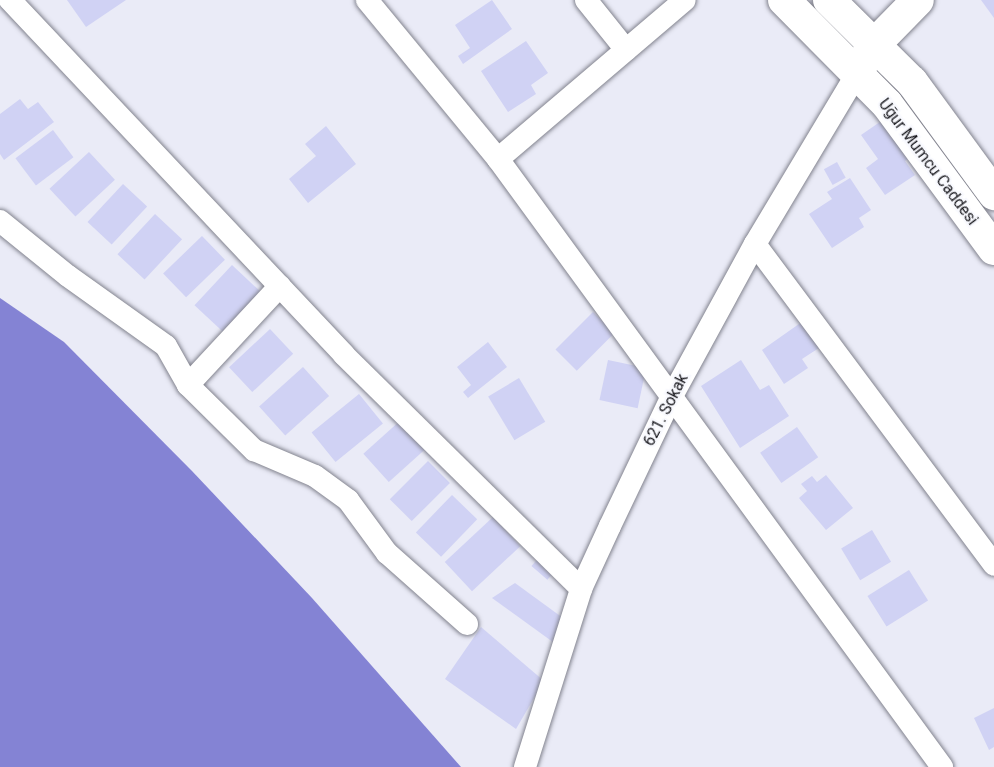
<!DOCTYPE html>
<html>
<head>
<meta charset="utf-8">
<style>
	body { margin:0 }
	#map { position:relative; width:994px; height:767px; overflow:hidden; background:#eaebf7; font-family:Roboto,sans-serif }
	div>[style] { position:absolute }
	.water>* { inset:0; background:#8483d4 }
	.building>* { inset:0; background:#d0d2f4; transform-origin:0 0 }
	.roads { filter:drop-shadow(0 0 2px #82838e) drop-shadow(0 0 2px #82838e) }
	.street>* { height:22px; margin:-11px; padding:0 11px; transform-origin:11px; border-radius:11px; background:#fff }
	.secondary>* { height:32px; margin:-16px; padding:0 16px; transform-origin:16px; border-radius:16px; background:#fff }
	span { translate:-50% -50%; white-space:nowrap; text-align:center; line-height:1.15; -webkit-text-stroke:4.5px #f8f9fe; paint-order:stroke }
	.street-label { font-size:16px; color:#18181d }
</style>
</head>
<body>
<div id="map">
	<div class="water">
		<i style="clip-path:polygon(0 298px,64px 342px,192px 471px,312px 598px,461px 767px,0 767px)"></i>
	</div>
	<div class="building">
		<i style="clip-path:polygon(67px 0,126px 0,86px 27px)"></i>
		<i style="clip-path:polygon(492px 0,512px 29px,463px 64px,458px 56px,470px 48px,455px 25px)"></i>
		<i style="clip-path:polygon(981px 0,994px 0,994px 18px)"></i>
		<i style="clip-path:polygon(526px 41px,548px 73px,531px 85px,536px 94px,508px 112px,481px 71px)"></i>
		<i style="clip-path:polygon(20px 99px,28px 109px,38px 102px,54px 122px,4px 160px,0 154px,0 114px)"></i>
		<i style="clip-path:polygon(893px 113px,919px 150px,905px 161px,915px 175px,885px 195px,866px 168px,878px 159px,861px 135px)"></i>
		<i style="clip-path:polygon(326px 126px,356px 164px,308px 203px,289px 179px,316px 156px,305px 144px)"></i>
		<i style="left:53px;top:130px;width:34px;height:47px;rotate:53deg"></i>
		<i style="left:89px;top:152px;width:38px;height:54px;rotate:47deg"></i>
		<i style="left:837px;top:162px;width:18px;height:15px;rotate:61deg"></i>
		<i style="clip-path:polygon(850px 178px,871px 210px,859px 218px,864px 227px,832px 248px,809px 214px,832px 199px,827px 192px)"></i>
		<i style="left:123px;top:184px;width:33px;height:52px;rotate:43deg"></i>
		<i style="left:155px;top:214px;width:37px;height:55px;rotate:43deg"></i>
		<i style="left:202px;top:236px;width:33px;height:54px;rotate:46deg"></i>
		<i style="left:232px;top:265px;width:40px;height:55px;rotate:43deg"></i>
		<i style="left:593px;top:312px;width:30px;height:53px;rotate:45deg"></i>
		<i style="clip-path:polygon(806px 319px,825px 344px,802px 359px,808px 368px,784px 384px,762px 350px)"></i>
		<i style="left:270px;top:329px;width:34px;height:56px;rotate:47deg"></i>
		<i style="clip-path:polygon(488px 342px,507px 367px,468px 398px,463px 392px,471px 385px,457px 367px)"></i>
		<i style="left:608px;top:360px;width:39px;height:41px;rotate:12deg"></i>
		<i style="clip-path:polygon(741px 360px,760px 390px,769px 385px,789px 416px,740px 448px,701px 386px)"></i>
		<i style="left:303px;top:367px;width:39px;height:59px;rotate:48deg"></i>
		<i style="left:519px;top:378px;width:51px;height:36px;rotate:59deg"></i>
		<i style="left:359px;top:394px;width:38px;height:61px;rotate:51deg"></i>
		<i style="left:402px;top:419px;width:38px;height:52px;rotate:48deg"></i>
		<i style="left:797px;top:427px;width:37px;height:45px;rotate:55deg"></i>
		<i style="left:428px;top:461px;width:31px;height:54px;rotate:45deg"></i>
		<i style="clip-path:polygon(826px 475px,853px 508px,826px 530px,799px 498px,807px 491px,801px 484px,812px 476px,817px 482px)"></i>
		<i style="left:452px;top:495px;width:35px;height:52px;rotate:44deg"></i>
		<i style="left:493px;top:517px;width:40px;height:66px;rotate:47deg"></i>
		<i style="left:872px;top:530px;width:37px;height:36px;rotate:59deg"></i>
		<i style="left:542px;top:554px;width:21px;height:16px;rotate:41deg"></i>
		<i style="left:909px;top:570px;width:36px;height:49px;rotate:58deg"></i>
		<i style="clip-path:polygon(515px 583px,563px 618px,557px 645px,492px 598px)"></i>
		<i style="clip-path:polygon(481px 627px,544px 681px,516px 729px,445px 679px)"></i>
		<i style="clip-path:polygon(994px 708px,994px 747px,989px 750px,974px 718px)"></i>
	</div>
	<div class="roads">
		<div class="street">
			<i style="left:10px;top:0;width:487px;rotate:46.7deg"></i>
			<i style="left:344px;top:355px;width:333px;rotate:44.6deg"></i>
			<i style="left:367px;top:0;width:206px;rotate:50.5deg"></i>
			<i style="left:498px;top:159px;width:753px;rotate:53.86deg"></i>
			<i style="left:586px;top:0;width:64px;rotate:51.3deg"></i>
			<i style="left:498px;top:159px;width:245px;rotate:-40.4deg"></i>
			<i style="left:0;top:221px;width:87px;rotate:39deg"></i>
			<i style="left:68px;top:276px;width:120px;rotate:35.5deg"></i>
			<i style="left:166px;top:346px;width:45px;rotate:60.6deg"></i>
			<i style="left:188px;top:385px;width:135px;rotate:-47.1deg"></i>
			<i style="left:755px;top:244px;width:400px;rotate:53.3deg"></i>
			<i style="left:188px;top:385px;width:93px;rotate:44.6deg"></i>
			<i style="left:254px;top:450px;width:66px;rotate:23.1deg"></i>
			<i style="left:315px;top:476px;width:41px;rotate:36deg"></i>
			<i style="left:348px;top:500px;width:66px;rotate:53.7deg"></i>
			<i style="left:387px;top:553px;width:107px;rotate:41.6deg"></i>
			<i style="left:525px;top:767px;width:187px;rotate:-72.5deg"></i>
			<i style="left:581px;top:589px;width:69px;rotate:-65.3deg"></i>
			<i style="left:610px;top:526px;width:144px;rotate:-64.5deg"></i>
			<i style="left:672px;top:396px;width:173px;rotate:-61.4deg"></i>
			<i style="left:755px;top:244px;width:197px;rotate:-59.1deg"></i>
		</div>
		<div class="secondary">
			<i style="left:784px;top:0;width:146px;rotate:45.3deg"></i>
			<i style="left:887px;top:104px;width:180px;rotate:53.6deg"></i>
			<i style="left:829px;top:0;width:117px;rotate:44.7deg"></i>
			<i style="left:912px;top:82px;width:139px;rotate:53.8deg"></i>
			<i style="left:862px;top:64px;width:21px;rotate:-59deg"></i>
			<i style="left:873px;top:46px;width:64px;rotate:-45.6deg"></i>
		</div>
	</div>
	<div class="street-label">
		<span style="left:928px;top:162px;rotate:53deg">Uğur Mumcu Caddesi</span>
		<span style="left:666px;top:410px;rotate:-63deg">621. Sokak</span>
	</div>
</div>
</body>
</html>
